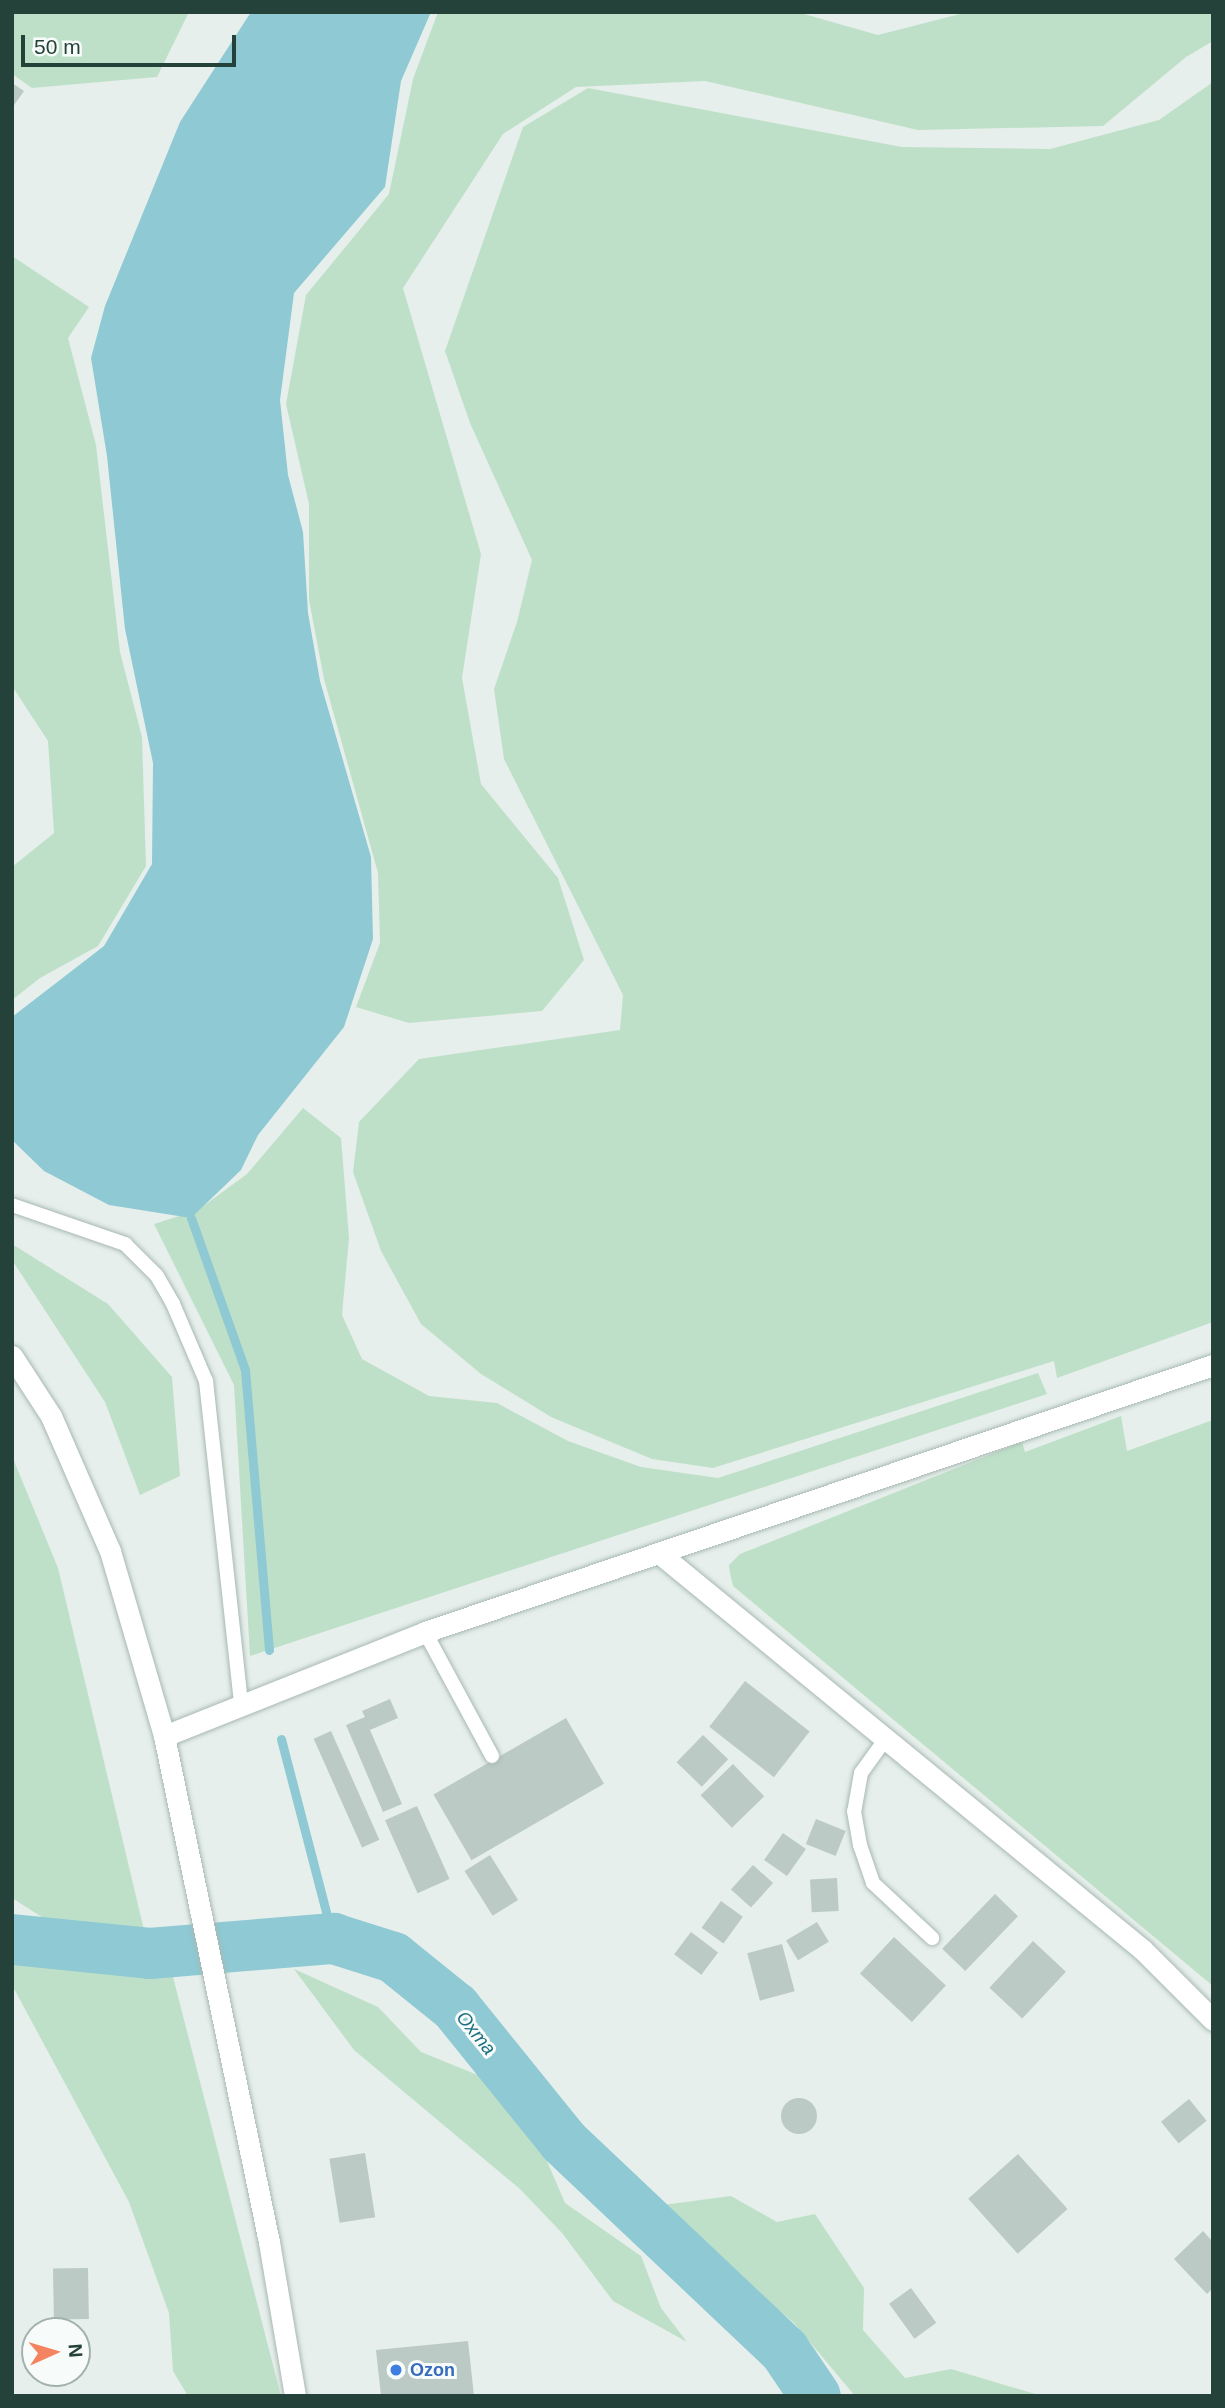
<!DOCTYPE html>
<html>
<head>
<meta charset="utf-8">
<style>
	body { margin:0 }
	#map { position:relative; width:1225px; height:2408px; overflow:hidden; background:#e6efeb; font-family:Arial,sans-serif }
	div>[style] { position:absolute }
	.green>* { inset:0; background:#bfe0c8 }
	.water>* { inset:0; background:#8ec9d4 }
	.stream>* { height:9px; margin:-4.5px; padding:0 4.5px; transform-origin:4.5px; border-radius:4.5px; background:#8ec9d4 }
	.river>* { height:51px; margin:-25.5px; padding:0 25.5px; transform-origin:25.5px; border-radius:25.5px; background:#8ec9d4 }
	.building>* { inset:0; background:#bbcac4; transform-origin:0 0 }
	.round { border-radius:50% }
	.roads { filter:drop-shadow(0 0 2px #a8b8b2) drop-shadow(0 0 2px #a8b8b2) }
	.lane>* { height:14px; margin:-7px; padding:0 7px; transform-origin:7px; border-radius:7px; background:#fff }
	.street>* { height:21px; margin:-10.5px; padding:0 10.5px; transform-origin:10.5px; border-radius:10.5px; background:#fff }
	.secondary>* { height:21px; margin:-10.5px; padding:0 10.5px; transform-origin:10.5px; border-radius:10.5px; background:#fff }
	.dots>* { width:19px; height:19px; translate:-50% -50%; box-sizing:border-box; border:4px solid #f7fbf9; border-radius:50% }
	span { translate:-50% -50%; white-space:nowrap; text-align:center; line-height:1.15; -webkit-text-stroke:6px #f7fbf9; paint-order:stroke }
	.shop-label { font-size:18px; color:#366cbe; font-weight:700 }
	.left { translate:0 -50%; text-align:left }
	.water-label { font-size:19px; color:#1c6f80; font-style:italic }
	.frame { position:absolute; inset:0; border:14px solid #24423a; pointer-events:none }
	.north { position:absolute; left:21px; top:2317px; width:70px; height:70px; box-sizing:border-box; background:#f7fbf9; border:2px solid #a3b1ad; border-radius:50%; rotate:86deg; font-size:19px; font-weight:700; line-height:28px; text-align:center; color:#24423a }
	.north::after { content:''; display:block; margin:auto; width:24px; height:32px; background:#f4845f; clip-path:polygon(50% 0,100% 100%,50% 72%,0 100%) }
	.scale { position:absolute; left:21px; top:35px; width:215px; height:32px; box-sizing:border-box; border:4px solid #24423a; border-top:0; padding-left:9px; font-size:21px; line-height:24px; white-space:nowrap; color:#24423a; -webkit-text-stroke:5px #f7fbf9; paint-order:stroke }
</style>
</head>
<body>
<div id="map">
	<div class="green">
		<i style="clip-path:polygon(12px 12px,189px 12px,157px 77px,32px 88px,12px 74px)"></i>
		<i style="clip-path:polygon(438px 12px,797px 12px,878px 35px,960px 14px,1213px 12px,1213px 41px,1186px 57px,1103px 126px,918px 130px,705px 81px,576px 87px,503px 134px,403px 288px,481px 554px,462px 678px,481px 784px,558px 878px,584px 960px,542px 1011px,409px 1023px,356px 1007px,380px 943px,378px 873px,324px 679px,309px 600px,309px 504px,286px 404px,306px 295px,389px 194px,413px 79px)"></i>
		<i style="clip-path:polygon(1213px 82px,1213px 1322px,1057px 1378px,1054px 1361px,713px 1468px,652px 1459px,551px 1417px,481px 1374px,421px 1324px,381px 1251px,353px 1172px,359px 1122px,419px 1059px,620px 1030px,623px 995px,504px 759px,494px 689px,517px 622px,532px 560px,470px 423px,445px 351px,523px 127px,588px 88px,902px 147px,1050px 149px,1159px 120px)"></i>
		<i style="clip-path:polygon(12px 256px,89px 307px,68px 338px,96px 445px,120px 652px,142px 737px,146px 866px,98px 946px,40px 978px,12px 1000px,12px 867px,54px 833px,48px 741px,12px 686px)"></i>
		<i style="clip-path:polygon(303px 1108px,341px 1138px,349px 1238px,342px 1315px,362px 1359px,429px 1396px,497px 1403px,568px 1441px,641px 1467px,718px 1478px,1038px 1373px,1047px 1394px,250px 1656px,234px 1385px,154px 1224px,198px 1210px,247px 1174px)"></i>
		<i style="clip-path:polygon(12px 1244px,108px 1304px,172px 1377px,180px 1476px,140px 1495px,105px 1402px,12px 1260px)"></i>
		<i style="clip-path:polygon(1121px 1416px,1127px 1451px,1213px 1420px,1213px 1986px,733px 1586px,730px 1573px,729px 1565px,740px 1554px,1022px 1442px,1025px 1452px)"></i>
		<i style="clip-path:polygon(12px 1456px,58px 1568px,144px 1930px,45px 1919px,12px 1898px)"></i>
		<i style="clip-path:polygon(12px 1961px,173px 1977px,281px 2396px,188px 2396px,173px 2371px,169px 2313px,129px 2202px,12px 1985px)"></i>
		<i style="clip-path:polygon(294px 1969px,378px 2007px,421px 2052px,485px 2078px,537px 2138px,565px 2203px,641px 2256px,661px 2308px,687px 2342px,613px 2301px,562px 2233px,520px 2189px,354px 2050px)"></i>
		<i style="clip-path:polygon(731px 2196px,777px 2222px,815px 2214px,864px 2288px,863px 2330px,905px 2378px,951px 2369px,1042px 2396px,855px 2396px,794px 2323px,655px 2206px)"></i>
	</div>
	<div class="water">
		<i style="clip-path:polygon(251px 12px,431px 12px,401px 81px,385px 187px,294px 293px,280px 400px,288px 475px,303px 532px,308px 613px,320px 681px,371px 857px,373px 939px,344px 1027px,258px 1135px,241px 1170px,191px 1218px,109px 1205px,44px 1171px,12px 1140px,12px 1017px,104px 946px,152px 864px,153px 763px,125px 629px,107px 456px,91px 358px,105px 306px,180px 122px)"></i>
	</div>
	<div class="stream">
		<i style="left:191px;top:1218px;width:161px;rotate:70.4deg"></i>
		<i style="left:245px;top:1370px;width:281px;rotate:85.1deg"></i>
		<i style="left:281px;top:1739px;width:206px;rotate:75.4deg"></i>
	</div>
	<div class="river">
		<i style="left:12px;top:1939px;width:138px;rotate:5.8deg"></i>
		<i style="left:149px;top:1953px;width:185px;rotate:-4.7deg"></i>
		<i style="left:333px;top:1938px;width:63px;rotate:17.6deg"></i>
		<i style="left:393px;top:1957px;width:80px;rotate:38.9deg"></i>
		<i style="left:455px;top:2007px;width:172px;rotate:51.1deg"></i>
		<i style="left:563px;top:2141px;width:304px;rotate:43.4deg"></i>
		<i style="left:784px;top:2350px;width:55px;rotate:56deg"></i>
	</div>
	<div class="building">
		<i style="clip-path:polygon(12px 83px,24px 91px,12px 108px)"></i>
		<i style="left:745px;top:1681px;width:82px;height:58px;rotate:38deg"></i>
		<i style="clip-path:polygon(390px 1699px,398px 1718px,370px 1730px,402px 1804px,383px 1812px,346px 1725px,365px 1717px,362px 1711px)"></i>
		<i style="left:566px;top:1718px;width:76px;height:153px;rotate:60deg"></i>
		<i style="left:331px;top:1731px;width:119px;height:19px;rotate:66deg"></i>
		<i style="left:703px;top:1735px;width:35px;height:38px;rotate:44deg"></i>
		<i style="left:733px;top:1764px;width:45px;height:45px;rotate:46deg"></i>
		<i style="left:417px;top:1806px;width:80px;height:35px;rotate:66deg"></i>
		<i style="left:816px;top:1819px;width:32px;height:27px;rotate:22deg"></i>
		<i style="left:783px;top:1833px;width:28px;height:33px;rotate:35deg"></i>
		<i style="left:490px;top:1855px;width:53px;height:30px;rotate:58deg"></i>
		<i style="left:753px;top:1865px;width:27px;height:33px;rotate:42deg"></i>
		<i style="left:837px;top:1878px;width:33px;height:27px;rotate:87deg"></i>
		<i style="left:995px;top:1894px;width:32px;height:76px;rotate:44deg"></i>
		<i style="left:721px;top:1901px;width:27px;height:33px;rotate:36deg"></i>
		<i style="left:817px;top:1922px;width:23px;height:36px;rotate:59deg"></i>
		<i style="left:691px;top:1932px;width:34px;height:28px;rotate:37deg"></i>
		<i style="left:894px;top:1937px;width:71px;height:50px;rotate:43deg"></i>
		<i style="left:1033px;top:1941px;width:45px;height:64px;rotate:43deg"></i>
		<i style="left:782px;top:1944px;width:49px;height:36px;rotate:75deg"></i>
		<i class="round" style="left:781px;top:2098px;width:36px;height:36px"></i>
		<i style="left:1189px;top:2099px;width:28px;height:36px;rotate:51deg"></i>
		<i style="left:365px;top:2153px;width:65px;height:36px;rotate:81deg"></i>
		<i style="left:1018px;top:2154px;width:74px;height:67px;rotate:48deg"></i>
		<i style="clip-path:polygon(1203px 2231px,1213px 2242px,1213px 2288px,1207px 2294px,1174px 2259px)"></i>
		<i style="left:88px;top:2268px;width:51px;height:35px;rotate:89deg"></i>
		<i style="left:911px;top:2288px;width:43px;height:27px;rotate:54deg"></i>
		<i style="clip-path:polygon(468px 2341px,474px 2396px,381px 2396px,376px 2350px)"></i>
	</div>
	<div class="roads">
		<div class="lane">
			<i style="left:12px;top:1205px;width:120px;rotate:19deg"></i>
			<i style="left:125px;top:1244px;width:45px;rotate:45deg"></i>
			<i style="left:157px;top:1276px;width:32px;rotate:60deg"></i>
			<i style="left:173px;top:1304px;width:84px;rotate:66.8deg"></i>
			<i style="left:206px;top:1381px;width:323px;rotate:83.8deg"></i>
			<i style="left:425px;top:1632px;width:141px;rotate:61.6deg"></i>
			<i style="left:887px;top:1737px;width:44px;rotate:125.8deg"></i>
			<i style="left:861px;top:1773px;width:39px;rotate:100deg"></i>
			<i style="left:854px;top:1811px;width:35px;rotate:80deg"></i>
			<i style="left:860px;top:1845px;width:40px;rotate:71.1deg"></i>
			<i style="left:873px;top:1883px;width:81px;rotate:43deg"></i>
		</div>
		<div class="street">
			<i style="left:659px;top:1553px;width:626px;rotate:39.36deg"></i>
			<i style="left:1143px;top:1950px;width:99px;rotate:45deg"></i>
		</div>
		<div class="secondary">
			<i style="left:12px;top:1356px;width:72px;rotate:57deg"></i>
			<i style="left:51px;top:1416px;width:147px;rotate:66.4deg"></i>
			<i style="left:110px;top:1551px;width:193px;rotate:73.7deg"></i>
			<i style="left:164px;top:1736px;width:517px;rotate:78.28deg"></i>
			<i style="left:269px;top:2242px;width:156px;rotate:80.4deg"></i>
			<i style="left:164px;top:1736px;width:281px;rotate:-21.7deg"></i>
			<i style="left:425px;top:1632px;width:832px;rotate:-18.72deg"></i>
		</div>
	</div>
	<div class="dots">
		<i style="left:396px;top:2370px;background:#3f7fe0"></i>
	</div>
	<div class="shop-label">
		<span class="left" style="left:410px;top:2370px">Ozon</span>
	</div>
	<div class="water-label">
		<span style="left:476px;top:2033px;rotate:51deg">Охта</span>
	</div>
	<div class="frame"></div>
	<div class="north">N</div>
	<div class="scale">50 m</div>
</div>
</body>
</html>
